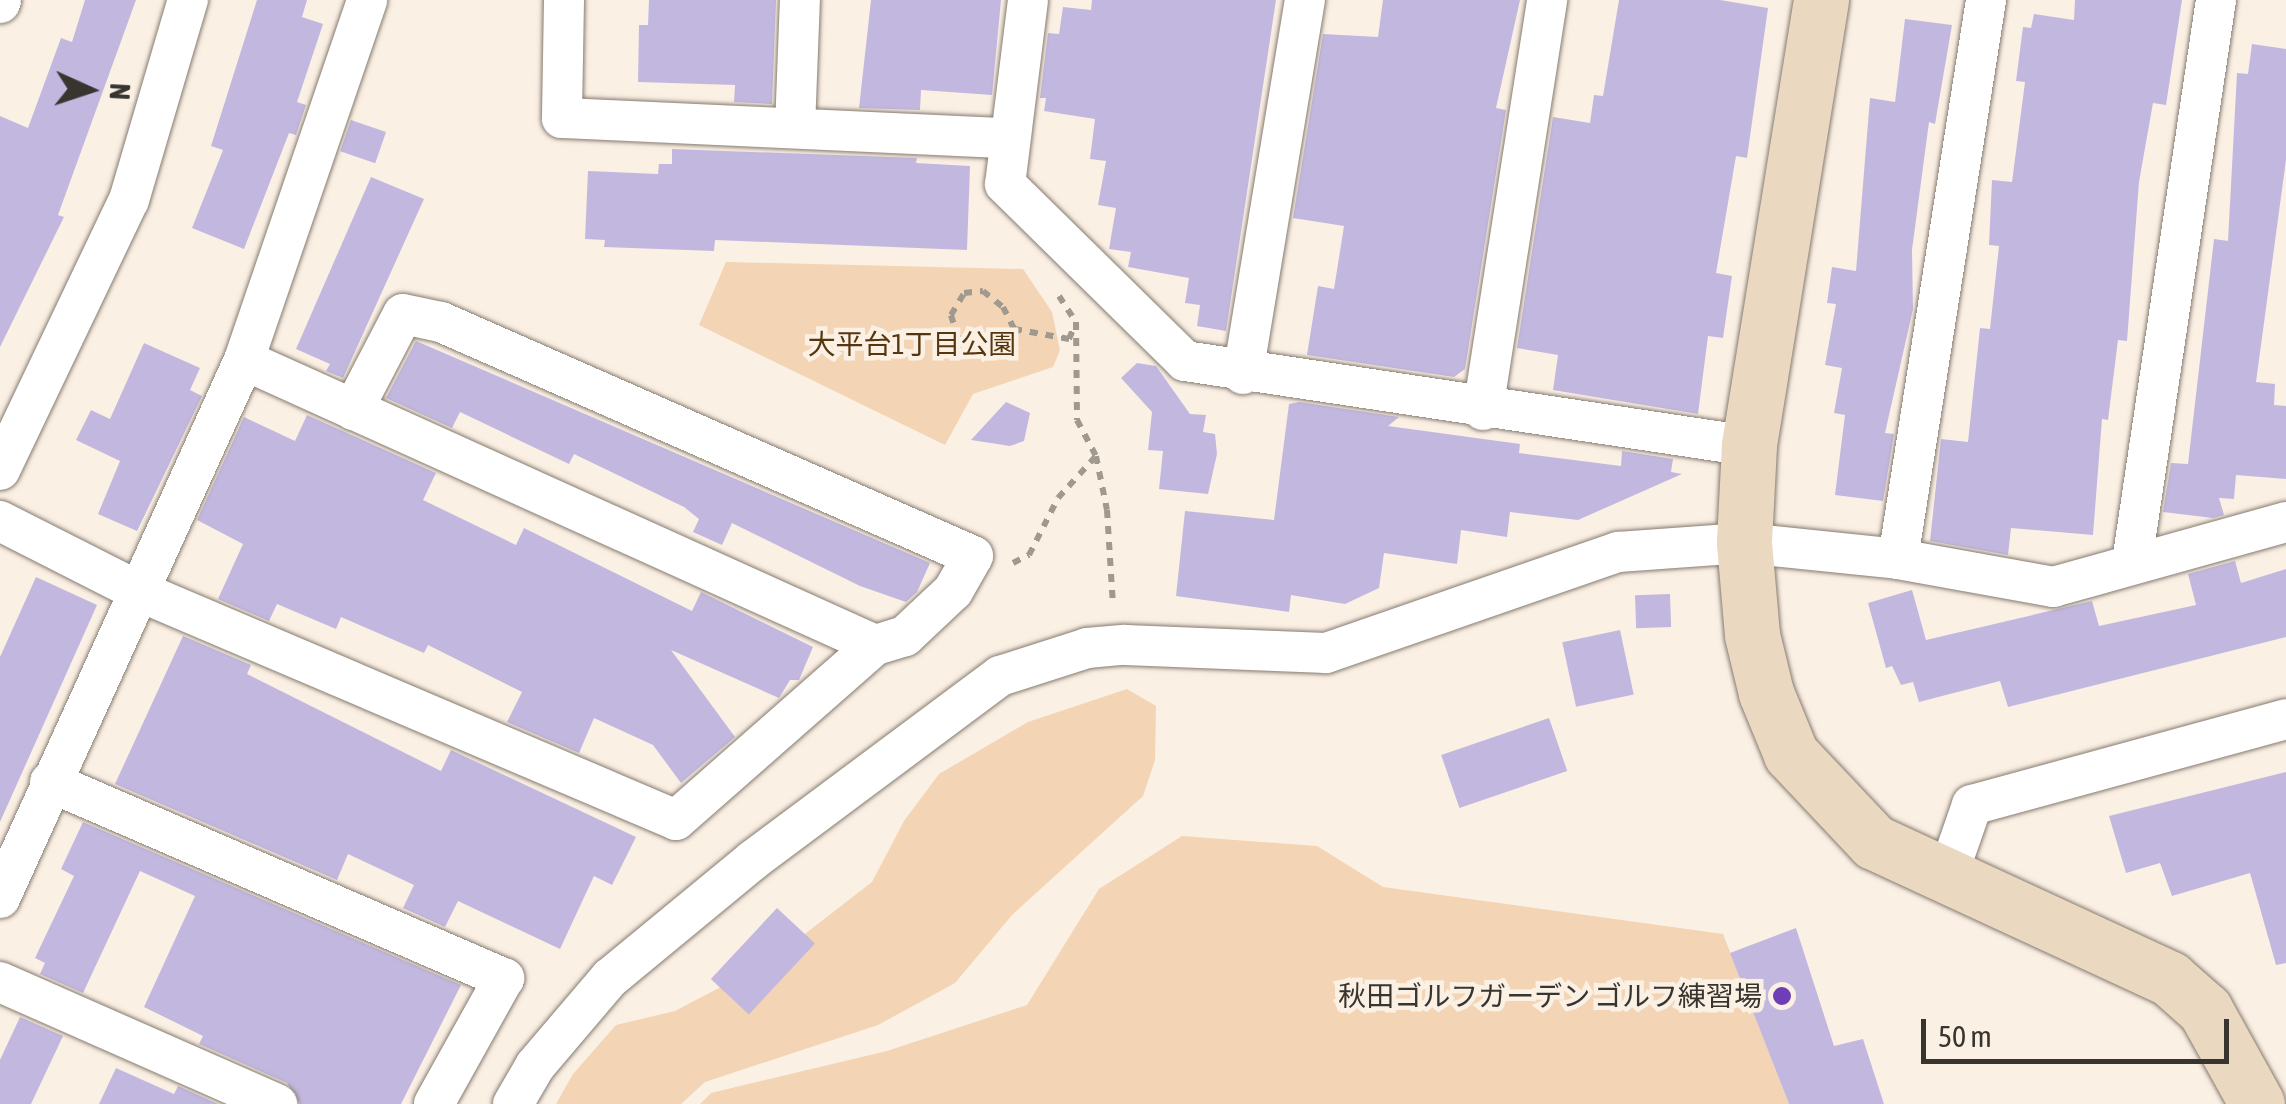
<!DOCTYPE html>
<html>
<head>
<meta charset="utf-8">
<style>
	body { margin:0 }
	#map { position:relative; width:2286px; height:1104px; overflow:hidden; background:#fbf0e4; font-family:"Asap Condensed","Noto Sans JP",sans-serif }
	div>[style] { position:absolute }
	.green>* { inset:0; background:#f3d4b4 }
	.building>* { inset:0; background:#c2b8df; transform-origin:0 0 }
	.path>* { height:6px; margin-top:-3px; transform-origin:0; background:repeating-linear-gradient(90deg,#a09990 0 8px,transparent 0 16px) }
	.roads { filter:drop-shadow(0 0 2px #857b70) drop-shadow(0 0 2px #857b70) }
	.street>* { height:40px; margin:-20px; padding:0 20px; transform-origin:20px; border-radius:20px; background:#fff }
	.secondary>* { height:55px; margin:-27.5px; padding:0 27.5px; transform-origin:27.5px; border-radius:27.5px; background:#ebd8c0 }
	.dots>* { width:28px; height:28px; translate:-50% -50%; box-sizing:border-box; border:5px solid #fbf0e4; border-radius:50% }
	span { translate:-50% -50%; white-space:nowrap; text-align:center; line-height:1.15; -webkit-text-stroke:9px #fbf0e4; paint-order:stroke }
	.park-label { font-size:28px; color:#55360f }
	.poi-label { font-size:28px; color:#38342f }
	.right { translate:-100% -50%; text-align:right }
	.north { position:absolute; left:40px; top:40px; width:100px; height:100px; -webkit-text-stroke:8px #fbf0e4; paint-order:stroke; rotate:93deg; font-size:28px; font-weight:700; line-height:40px; text-align:center; color:#38342f }
	.north::after { content:''; display:block; margin:auto; width:35px; height:45px; background:#38342f; clip-path:polygon(50% 0,100% 100%,50% 72%,0 100%) }
	.scale { position:absolute; left:1921px; top:1019px; width:308px; height:45px; box-sizing:border-box; border:5px solid #38342f; border-top:0; padding-left:12px; font-size:30px; line-height:35px; white-space:nowrap; color:#38342f; -webkit-text-stroke:8px #fbf0e4; paint-order:stroke }
</style>
</head>
<body>
<div id="map">
	<div class="green">
		<i style="clip-path:polygon(726px 262px,1023px 269px,1052px 312px,1060px 350px,1053px 367px,973px 394px,945px 445px,699px 325px)"></i>
		<i style="clip-path:polygon(1127px 689px,1156px 706px,1155px 760px,1143px 796px,1012px 915px,955px 983px,878px 1025px,705px 1082px,681px 1104px,556px 1104px,573px 1074px,616px 1025px,675px 1011px,770px 961px,872px 882px,904px 821px,939px 774px,1028px 722px)"></i>
		<i style="clip-path:polygon(1182px 836px,1317px 846px,1383px 887px,1723px 934px,1789px 1104px,700px 1104px,711px 1093px,887px 1051px,1027px 1005px,1099px 889px)"></i>
	</div>
	<div class="building">
		<i style="clip-path:polygon(85px 0,136px 0,58px 215px,64px 217px,0 347px,0 116px,28px 128px,61px 38px,72px 42px)"></i>
		<i style="clip-path:polygon(257px 0,307px 0,302px 17px,323px 24px,297px 102px,306px 105px,296px 135px,289px 133px,244px 249px,192px 228px,223px 150px,211px 146px)"></i>
		<i style="clip-path:polygon(649px 0,776px 0,772px 104px,734px 102px,735px 85px,638px 82px,639px 25px,648px 25px)"></i>
		<i style="clip-path:polygon(871px 0,1001px 0,992px 95px,921px 90px,920px 110px,859px 108px)"></i>
		<i style="clip-path:polygon(1092px 0,1276px 0,1226px 331px,1197px 326px,1200px 305px,1185px 303px,1189px 278px,1128px 267px,1131px 252px,1109px 249px,1116px 208px,1098px 205px,1106px 161px,1090px 159px,1095px 119px,1044px 111px,1046px 98px,1040px 98px,1048px 33px,1059px 34px,1063px 7px,1091px 10px)"></i>
		<i style="clip-path:polygon(1383px 0,1520px 0,1496px 108px,1506px 110px,1465px 369px,1454px 377px,1307px 355px,1318px 286px,1334px 289px,1344px 226px,1293px 218px,1323px 34px,1378px 37px)"></i>
		<i style="clip-path:polygon(1619px 0,1720px 0,1768px 8px,1747px 158px,1736px 156px,1716px 273px,1732px 276px,1723px 338px,1708px 336px,1698px 414px,1553px 390px,1558px 355px,1517px 348px,1553px 117px,1590px 123px,1594px 95px,1603px 96px)"></i>
		<i style="clip-path:polygon(2075px 0,2182px 0,2166px 105px,2153px 103px,2139px 182px,2127px 341px,2118px 340px,2108px 420px,2102px 419px,2093px 535px,2011px 528px,2008px 555px,1930px 541px,1941px 439px,1968px 442px,1980px 328px,1990px 329px,1999px 246px,1989px 245px,1992px 180px,2012px 182px,2025px 82px,2016px 81px,2023px 27px,2031px 28px,2034px 14px,2074px 20px)"></i>
		<i style="clip-path:polygon(1905px 19px,1952px 25px,1935px 124px,1929px 122px,1912px 250px,1913px 309px,1885px 433px,1894px 434px,1883px 501px,1835px 495px,1845px 415px,1834px 413px,1842px 368px,1825px 365px,1836px 304px,1827px 303px,1832px 267px,1856px 271px,1870px 98px,1895px 102px)"></i>
		<i style="clip-path:polygon(2252px 44px,2286px 49px,2286px 160px,2256px 382px,2275px 384px,2274px 405px,2286px 406px,2286px 479px,2236px 475px,2234px 499px,2219px 498px,2224px 515px,2213px 518px,2163px 512px,2171px 463px,2188px 464px,2214px 239px,2228px 241px,2237px 73px,2248px 74px)"></i>
		<i style="left:351px;top:120px;width:37px;height:33px;rotate:19deg"></i>
		<i style="clip-path:polygon(672px 149px,917px 158px,916px 163px,970px 166px,967px 250px,715px 240px,714px 251px,604px 247px,605px 240px,585px 239px,588px 171px,658px 174px,659px 164px,672px 164px)"></i>
		<i style="clip-path:polygon(371px 177px,424px 199px,343px 378px,326px 371px,330px 364px,296px 349px)"></i>
		<i style="clip-path:polygon(416px 341px,930px 563px,917px 592px,906px 602px,860px 586px,732px 523px,722px 545px,693px 532px,699px 519px,684px 507px,574px 454px,569px 464px,460px 412px,452px 428px,386px 398px)"></i>
		<i style="clip-path:polygon(144px 343px,200px 368px,190px 390px,202px 396px,137px 531px,98px 514px,120px 461px,76px 440px,91px 410px,110px 419px)"></i>
		<i style="clip-path:polygon(1137px 363px,1156px 366px,1190px 414px,1206px 415px,1203px 432px,1215px 434px,1217px 454px,1208px 494px,1159px 489px,1163px 451px,1148px 450px,1152px 412px,1121px 378px)"></i>
		<i style="clip-path:polygon(1006px 402px,1030px 413px,1024px 441px,1010px 446px,971px 440px)"></i>
		<i style="clip-path:polygon(1299px 402px,1399px 417px,1388px 426px,1520px 444px,1519px 453px,1621px 466px,1622px 451px,1673px 459px,1671px 472px,1682px 474px,1578px 520px,1510px 512px,1507px 537px,1461px 530px,1457px 564px,1384px 553px,1379px 588px,1345px 604px,1291px 595px,1289px 612px,1176px 596px,1185px 511px,1274px 520px,1289px 404px)"></i>
		<i style="clip-path:polygon(307px 415px,436px 473px,423px 500px,516px 545px,524px 528px,692px 611px,701px 592px,813px 647px,799px 680px,790px 680px,779px 698px,671px 650px,735px 737px,681px 783px,653px 745px,594px 718px,579px 753px,507px 722px,522px 692px,428px 645px,424px 653px,341px 617px,336px 629px,277px 604px,269px 621px,218px 599px,243px 544px,197px 520px,244px 417px,295px 441px)"></i>
		<i style="clip-path:polygon(2235px 561px,2241px 583px,2286px 569px,2286px 637px,2008px 707px,2000px 681px,1919px 702px,1913px 682px,1901px 685px,1892px 666px,1886px 668px,1868px 603px,1912px 590px,1926px 640px,2092px 601px,2099px 626px,2196px 605px,2188px 574px)"></i>
		<i style="clip-path:polygon(36px 577px,97px 605px,0 822px,0 657px)"></i>
		<i style="left:1670px;top:594px;width:33px;height:35px;rotate:88deg"></i>
		<i style="left:1620px;top:630px;width:66px;height:59px;rotate:78deg"></i>
		<i style="clip-path:polygon(183px 636px,251px 665px,247px 674px,441px 771px,451px 750px,636px 837px,612px 885px,594px 876px,560px 949px,458px 901px,445px 927px,403px 908px,414px 885px,348px 854px,337px 880px,115px 784px)"></i>
		<i style="left:1549px;top:718px;width:56px;height:114px;rotate:71deg"></i>
		<i style="clip-path:polygon(2286px 772px,2286px 963px,2276px 965px,2250px 873px,2172px 896px,2160px 863px,2126px 873px,2109px 816px)"></i>
		<i style="clip-path:polygon(83px 822px,461px 985px,401px 1104px,300px 1104px,287px 1083px,199px 1044px,203px 1036px,144px 1007px,195px 896px,140px 871px,83px 993px,40px 974px,45px 963px,35px 958px,74px 876px,61px 869px)"></i>
		<i style="left:777px;top:908px;width:52px;height:97px;rotate:43deg"></i>
		<i style="clip-path:polygon(1796px 928px,1834px 1046px,1863px 1039px,1884px 1104px,1789px 1104px,1730px 953px)"></i>
		<i style="clip-path:polygon(20px 1017px,63px 1036px,31px 1104px,0 1104px,0 1060px)"></i>
		<i style="clip-path:polygon(116px 1068px,174px 1094px,178px 1086px,218px 1104px,99px 1104px)"></i>
	</div>
	<div class="path">
		<i style="left:1059px;top:296px;width:31px;rotate:57deg"></i>
		<i style="left:1076px;top:322px;width:98px;rotate:89.4deg"></i>
		<i style="left:1077px;top:420px;width:41px;rotate:62.2deg"></i>
		<i style="left:1096px;top:456px;width:55px;rotate:78.5deg"></i>
		<i style="left:1107px;top:510px;width:96px;rotate:86.4deg"></i>
		<i style="left:1014px;top:329px;width:41px;rotate:155.3deg"></i>
		<i style="left:977px;top:346px;width:21px;rotate:-157deg"></i>
		<i style="left:958px;top:338px;width:24px;rotate:-107deg"></i>
		<i style="left:951px;top:315px;width:26px;rotate:-59deg"></i>
		<i style="left:964px;top:293px;width:19px;rotate:-6deg"></i>
		<i style="left:983px;top:291px;width:26px;rotate:39deg"></i>
		<i style="left:1003px;top:307px;width:25px;rotate:63deg"></i>
		<i style="left:1014px;top:329px;width:56px;rotate:10.3deg"></i>
		<i style="left:1069px;top:339px;width:13px;rotate:-67deg"></i>
		<i style="left:1013px;top:563px;width:18px;rotate:-27deg"></i>
		<i style="left:1029px;top:555px;width:64px;rotate:-63deg"></i>
		<i style="left:1058px;top:498px;width:55px;rotate:-47.9deg"></i>
	</div>
	<div class="roads">
		<div class="street">
			<i style="left:564px;top:0;width:118px;rotate:91deg"></i>
			<i style="left:562px;top:118px;width:447px;rotate:2.6deg"></i>
			<i style="left:1028px;top:0;width:185px;rotate:97.1deg"></i>
			<i style="left:1005px;top:184px;width:252px;rotate:44.5deg"></i>
			<i style="left:1185px;top:361px;width:570px;rotate:8.57deg"></i>
			<i style="left:0;top:3px;width:3px;rotate:-72deg"></i>
			<i style="left:795px;top:128px;width:128px;rotate:-87.8deg"></i>
			<i style="left:1243px;top:374px;width:379px;rotate:-80.6deg"></i>
			<i style="left:353px;top:410px;width:108px;rotate:-62.5deg"></i>
			<i style="left:403px;top:314px;width:39px;rotate:12deg"></i>
			<i style="left:441px;top:322px;width:581px;rotate:23.74deg"></i>
			<i style="left:973px;top:556px;width:40px;rotate:119.7deg"></i>
			<i style="left:953px;top:591px;width:66px;rotate:136.8deg"></i>
			<i style="left:905px;top:636px;width:31px;rotate:163deg"></i>
			<i style="left:1483px;top:410px;width:415px;rotate:-81.1deg"></i>
			<i style="left:0;top:470px;width:299px;rotate:-64.5deg"></i>
			<i style="left:129px;top:200px;width:209px;rotate:-73.6deg"></i>
			<i style="left:0;top:521px;width:150px;rotate:26.9deg"></i>
			<i style="left:134px;top:589px;width:589px;rotate:23.08deg"></i>
			<i style="left:676px;top:820px;width:265px;rotate:-41.3deg"></i>
			<i style="left:875px;top:645px;width:692px;rotate:-155.69deg"></i>
			<i style="left:1898px;top:559px;width:566px;rotate:-81.05deg"></i>
			<i style="left:2132px;top:562px;width:568px;rotate:-81.5deg"></i>
			<i style="left:50px;top:782px;width:495px;rotate:23.4deg"></i>
			<i style="left:504px;top:978px;width:144px;rotate:119.1deg"></i>
			<i style="left:1948px;top:874px;width:73px;rotate:-70.8deg"></i>
			<i style="left:1972px;top:805px;width:326px;rotate:-15.3deg"></i>
			<i style="left:0;top:898px;width:591px;rotate:-65.6deg"></i>
			<i style="left:244px;top:360px;width:380px;rotate:-71.1deg"></i>
			<i style="left:0;top:982px;width:303px;rotate:23.8deg"></i>
			<i style="left:513px;top:1104px;width:44px;rotate:-59.9deg"></i>
			<i style="left:535px;top:1066px;width:116px;rotate:-49.6deg"></i>
			<i style="left:610px;top:978px;width:185px;rotate:-39.5deg"></i>
			<i style="left:753px;top:860px;width:308px;rotate:-36.7deg"></i>
			<i style="left:1000px;top:676px;width:91px;rotate:-17.8deg"></i>
			<i style="left:1087px;top:648px;width:38px;rotate:-5deg"></i>
			<i style="left:1125px;top:645px;width:201px;rotate:2.3deg"></i>
			<i style="left:1326px;top:653px;width:309px;rotate:-19.1deg"></i>
			<i style="left:1618px;top:552px;width:126px;rotate:-4.1deg"></i>
			<i style="left:1744px;top:543px;width:155px;rotate:5.9deg"></i>
			<i style="left:1898px;top:559px;width:158px;rotate:10.2deg"></i>
			<i style="left:2053px;top:587px;width:242px;rotate:-15.6deg"></i>
		</div>
		<div class="secondary">
			<i style="left:1821px;top:0;width:452px;rotate:99.2deg"></i>
			<i style="left:1749px;top:446px;width:97px;rotate:93deg"></i>
			<i style="left:1744px;top:543px;width:92px;rotate:85deg"></i>
			<i style="left:1752px;top:635px;width:60px;rotate:76.4deg"></i>
			<i style="left:1766px;top:693px;width:66px;rotate:67.7deg"></i>
			<i style="left:1791px;top:754px;width:121px;rotate:46.7deg"></i>
			<i style="left:1874px;top:842px;width:326px;rotate:24.8deg"></i>
			<i style="left:2170px;top:979px;width:47px;rotate:41.5deg"></i>
			<i style="left:2205px;top:1010px;width:107px;rotate:61deg"></i>
		</div>
	</div>
	<div class="dots">
		<i style="left:1782px;top:996px;background:#6d3eb5"></i>
	</div>
	<div class="park-label">
		<span style="left:912px;top:344px">大平台1丁目公園</span>
	</div>
	<div class="poi-label">
		<span class="right" style="left:1762px;top:996px">秋田ゴルフガーデン ゴルフ練習場</span>
	</div>
	<div class="north">N</div>
	<div class="scale">50 m</div>
</div>
</body>
</html>
